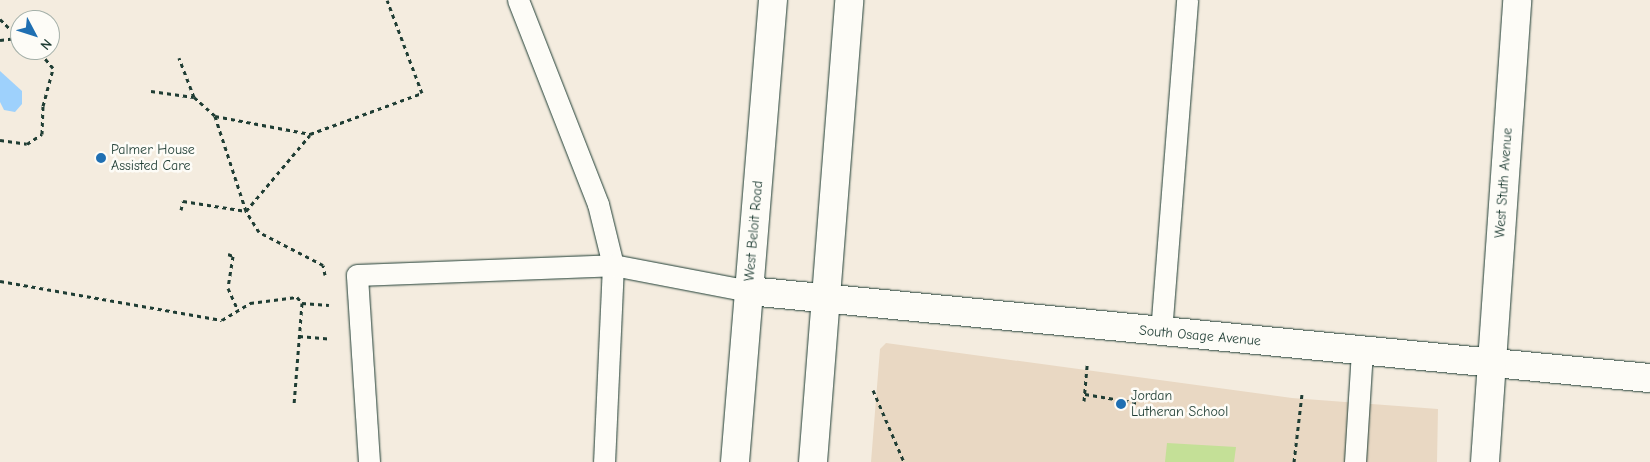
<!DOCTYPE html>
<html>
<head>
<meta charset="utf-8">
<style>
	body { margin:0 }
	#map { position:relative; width:1650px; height:462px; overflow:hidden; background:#f4ecdf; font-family:"Comic Neue",sans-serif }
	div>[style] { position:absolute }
	.built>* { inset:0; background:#e9d8c3 }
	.green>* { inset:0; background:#c4e097 }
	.water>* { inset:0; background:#9ed1fc }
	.path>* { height:3px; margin-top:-1.5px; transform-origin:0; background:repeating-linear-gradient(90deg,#1f3d34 0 4px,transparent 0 8px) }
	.roads { filter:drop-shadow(0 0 1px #1f3d34) drop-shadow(0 0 1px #1f3d34) }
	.service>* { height:21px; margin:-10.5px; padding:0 10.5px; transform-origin:10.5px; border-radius:10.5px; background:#fdfcf7 }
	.minor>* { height:28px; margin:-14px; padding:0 14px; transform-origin:14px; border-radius:14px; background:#fdfcf7 }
	.secondary>* { height:28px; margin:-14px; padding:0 14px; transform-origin:14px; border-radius:14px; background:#fdfcf7 }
	.dots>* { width:14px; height:14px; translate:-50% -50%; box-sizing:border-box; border:2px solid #fdfcf7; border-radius:50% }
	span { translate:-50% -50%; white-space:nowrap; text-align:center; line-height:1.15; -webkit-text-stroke:5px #fdfcf7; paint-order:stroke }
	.poi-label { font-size:14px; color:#1f3d34 }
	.left { translate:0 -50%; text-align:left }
	.street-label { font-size:14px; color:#1f3d34 }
	.north { position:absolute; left:10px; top:10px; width:50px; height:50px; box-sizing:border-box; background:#fdfcf7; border:1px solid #a4b0a9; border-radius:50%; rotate:130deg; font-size:14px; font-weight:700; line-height:20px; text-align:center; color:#1f3d34 }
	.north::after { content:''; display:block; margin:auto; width:18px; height:22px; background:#1f6fb2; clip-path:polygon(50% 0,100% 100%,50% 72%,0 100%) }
</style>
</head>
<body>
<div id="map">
	<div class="built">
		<i style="clip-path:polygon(886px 343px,1292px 398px,1438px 409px,1437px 462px,871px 462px,880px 349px)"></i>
	</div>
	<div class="green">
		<i style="clip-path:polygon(1167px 443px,1236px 447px,1234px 462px,1165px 462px)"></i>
	</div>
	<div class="water">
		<i style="clip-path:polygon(0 71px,22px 91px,22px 104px,15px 112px,4px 110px,0 102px)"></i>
	</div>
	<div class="path">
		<i style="left:0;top:19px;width:28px;rotate:45deg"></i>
		<i style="left:0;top:40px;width:17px;rotate:-7deg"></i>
		<i style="left:151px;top:91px;width:43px;rotate:7.9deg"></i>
		<i style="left:194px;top:97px;width:42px;rotate:-111deg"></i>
		<i style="left:194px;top:97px;width:28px;rotate:42deg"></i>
		<i style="left:0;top:140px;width:27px;rotate:8deg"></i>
		<i style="left:27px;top:144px;width:18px;rotate:-34deg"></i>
		<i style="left:42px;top:134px;width:28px;rotate:-88deg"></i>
		<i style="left:43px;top:106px;width:39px;rotate:-75deg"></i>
		<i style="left:53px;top:68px;width:23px;rotate:-130deg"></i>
		<i style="left:181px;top:210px;width:9px;rotate:-77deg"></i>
		<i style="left:183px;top:201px;width:64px;rotate:9deg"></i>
		<i style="left:246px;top:211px;width:99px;rotate:-49.9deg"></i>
		<i style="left:228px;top:254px;width:5px;rotate:22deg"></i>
		<i style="left:233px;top:256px;width:32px;rotate:99deg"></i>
		<i style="left:228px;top:288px;width:24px;rotate:66deg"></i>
		<i style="left:325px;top:275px;width:10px;rotate:-101deg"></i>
		<i style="left:323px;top:265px;width:72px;rotate:-152.7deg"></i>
		<i style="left:259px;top:232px;width:25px;rotate:-122deg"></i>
		<i style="left:246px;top:211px;width:100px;rotate:-108.1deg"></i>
		<i style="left:215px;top:116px;width:97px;rotate:10.7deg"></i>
		<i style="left:310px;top:134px;width:119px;rotate:-20.1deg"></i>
		<i style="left:422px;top:93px;width:99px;rotate:-110.6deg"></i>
		<i style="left:0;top:281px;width:225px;rotate:10deg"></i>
		<i style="left:222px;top:320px;width:33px;rotate:-31deg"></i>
		<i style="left:250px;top:303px;width:47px;rotate:-7.3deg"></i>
		<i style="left:297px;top:297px;width:8px;rotate:50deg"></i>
		<i style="left:302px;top:303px;width:101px;rotate:94.5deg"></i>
		<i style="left:302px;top:303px;width:27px;rotate:4deg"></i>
		<i style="left:299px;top:336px;width:32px;rotate:5deg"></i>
		<i style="left:873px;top:390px;width:78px;rotate:66.7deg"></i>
		<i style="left:1085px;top:394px;width:54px;rotate:9.6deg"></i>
		<i style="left:1084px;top:401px;width:36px;rotate:-85deg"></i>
		<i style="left:1294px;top:462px;width:68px;rotate:-83.3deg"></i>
	</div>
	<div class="roads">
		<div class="service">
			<i style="left:518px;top:0;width:219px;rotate:68.6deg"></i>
			<i style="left:598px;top:204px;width:63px;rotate:76.2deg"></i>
			<i style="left:613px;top:265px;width:197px;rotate:92.6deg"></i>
			<i style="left:1161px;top:332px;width:333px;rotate:-85.5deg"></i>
			<i style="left:369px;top:462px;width:187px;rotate:-93.7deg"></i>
			<i style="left:357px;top:275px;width:256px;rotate:-2.2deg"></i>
			<i style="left:613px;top:265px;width:138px;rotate:10.8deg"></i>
			<i style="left:1355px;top:462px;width:110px;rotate:-86.4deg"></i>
		</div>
		<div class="minor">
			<i style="left:749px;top:291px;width:905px;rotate:5.52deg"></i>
			<i style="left:1485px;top:462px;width:463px;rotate:-86deg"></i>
		</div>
		<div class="secondary">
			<i style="left:735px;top:462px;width:464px;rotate:-85.3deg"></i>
			<i style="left:813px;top:462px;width:463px;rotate:-85.5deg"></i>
		</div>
	</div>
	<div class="dots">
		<i style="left:101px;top:158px;background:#1f6fb2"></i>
		<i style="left:1121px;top:404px;background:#1f6fb2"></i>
	</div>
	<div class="poi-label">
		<span class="left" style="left:111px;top:158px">Palmer House<br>Assisted Care</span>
		<span class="left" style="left:1131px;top:404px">Jordan<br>Lutheran School</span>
	</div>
	<div class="street-label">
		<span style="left:1504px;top:183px;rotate:-86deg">West Stuth Avenue</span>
		<span style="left:754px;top:231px;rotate:-85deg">West Beloit Road</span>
		<span style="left:1200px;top:336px;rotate:5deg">South Osage Avenue</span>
	</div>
	<div class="north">N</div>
</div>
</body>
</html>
